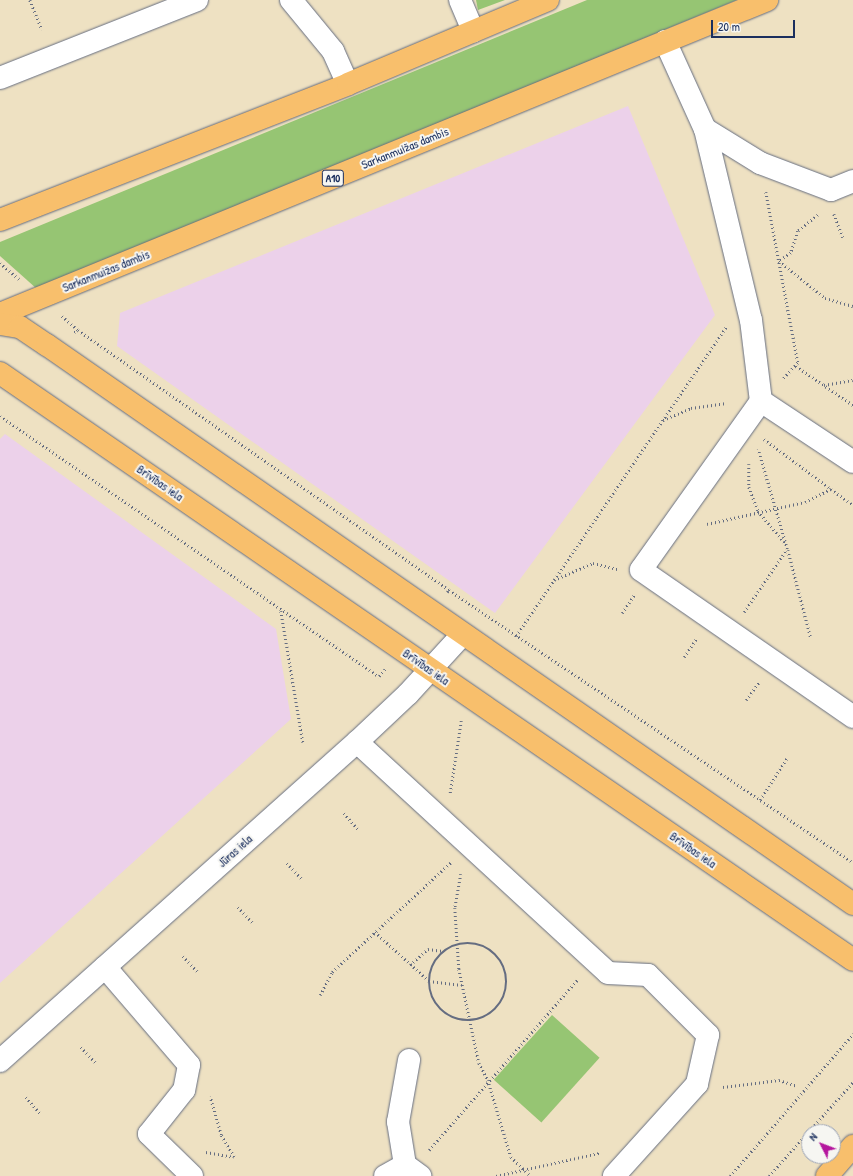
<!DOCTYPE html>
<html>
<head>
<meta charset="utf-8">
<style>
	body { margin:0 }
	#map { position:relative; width:853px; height:1176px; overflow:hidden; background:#eee1c2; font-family:"Patrick Hand",sans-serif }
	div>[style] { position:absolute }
	.built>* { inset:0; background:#ecd1ea }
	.green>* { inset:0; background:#96c573; transform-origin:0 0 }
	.path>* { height:2.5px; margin-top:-1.25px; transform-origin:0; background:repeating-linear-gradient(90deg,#656d81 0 1px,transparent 0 4px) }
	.path>.ring { margin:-1.25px; padding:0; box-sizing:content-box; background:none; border:2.5px solid #656d81; border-radius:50% }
	.roads { filter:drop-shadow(0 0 1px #656d81) drop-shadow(0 0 1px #656d81) }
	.minor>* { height:22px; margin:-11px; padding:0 11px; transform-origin:11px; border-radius:11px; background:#fff }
	.major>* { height:22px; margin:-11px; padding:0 11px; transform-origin:11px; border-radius:11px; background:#f8bf6c }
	span { translate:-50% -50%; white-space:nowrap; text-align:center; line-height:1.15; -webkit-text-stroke:4px #f6f6f2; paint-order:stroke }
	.shield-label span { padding:1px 3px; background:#f6f6f2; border:1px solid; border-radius:3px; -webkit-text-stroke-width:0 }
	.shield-label { font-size:11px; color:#1b2f5e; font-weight:700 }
	.street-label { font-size:12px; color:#1b2f5e }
	.north { position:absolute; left:801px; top:1124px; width:40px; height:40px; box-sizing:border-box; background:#f6f6f2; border:1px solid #9ea6b7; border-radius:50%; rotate:312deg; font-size:11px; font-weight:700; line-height:16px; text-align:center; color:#1b2f5e }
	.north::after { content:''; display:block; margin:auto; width:14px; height:18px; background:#b5179e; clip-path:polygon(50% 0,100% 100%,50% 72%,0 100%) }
	.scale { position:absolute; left:711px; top:20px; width:84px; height:18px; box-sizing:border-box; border:2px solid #1b2f5e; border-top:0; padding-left:5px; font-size:12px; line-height:14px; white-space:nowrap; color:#1b2f5e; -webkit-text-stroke:3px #f6f6f2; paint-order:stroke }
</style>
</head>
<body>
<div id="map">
	<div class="built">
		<i style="clip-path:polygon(628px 106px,715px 315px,495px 613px,117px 346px,120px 313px)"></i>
		<i style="clip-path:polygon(5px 434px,276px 629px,291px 719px,0 983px,0 439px)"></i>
	</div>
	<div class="green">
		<i style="clip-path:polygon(476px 0,505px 0,478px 10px)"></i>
		<i style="clip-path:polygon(587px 0,737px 0,37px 289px,0 256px,0 242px)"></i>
		<i style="left:552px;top:1015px;width:64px;height:87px;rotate:42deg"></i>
	</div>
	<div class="path">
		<i style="left:30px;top:0;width:32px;rotate:68deg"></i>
		<i style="left:766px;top:192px;width:174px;rotate:79.4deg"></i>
		<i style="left:798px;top:363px;width:21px;rotate:133deg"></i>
		<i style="left:834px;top:214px;width:25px;rotate:69deg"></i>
		<i style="left:818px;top:215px;width:26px;rotate:141deg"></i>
		<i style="left:798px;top:231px;width:23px;rotate:108deg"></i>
		<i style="left:791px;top:253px;width:14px;rotate:146deg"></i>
		<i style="left:779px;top:261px;width:59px;rotate:38.8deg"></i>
		<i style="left:825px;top:298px;width:29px;rotate:16deg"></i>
		<i style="left:0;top:263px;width:25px;rotate:40deg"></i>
		<i style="left:62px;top:316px;width:21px;rotate:41deg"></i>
		<i style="left:74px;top:332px;width:4px;rotate:-27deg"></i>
		<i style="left:78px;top:330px;width:453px;rotate:35deg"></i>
		<i style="left:796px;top:366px;width:69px;rotate:34.4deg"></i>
		<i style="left:824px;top:385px;width:29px;rotate:-10deg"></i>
		<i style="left:0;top:416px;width:460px;rotate:34.5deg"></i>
		<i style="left:379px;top:676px;width:9px;rotate:-49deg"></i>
		<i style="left:663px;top:420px;width:30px;rotate:-23deg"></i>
		<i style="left:691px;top:408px;width:36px;rotate:-8deg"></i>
		<i style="left:764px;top:439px;width:84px;rotate:36.7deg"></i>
		<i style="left:749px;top:464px;width:23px;rotate:90deg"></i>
		<i style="left:749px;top:487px;width:26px;rotate:69deg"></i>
		<i style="left:758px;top:511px;width:43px;rotate:49.7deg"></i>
		<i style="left:707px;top:524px;width:100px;rotate:-12.7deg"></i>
		<i style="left:805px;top:502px;width:29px;rotate:-27deg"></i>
		<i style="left:831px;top:489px;width:27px;rotate:36deg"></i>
		<i style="left:788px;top:550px;width:91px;rotate:75.4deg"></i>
		<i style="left:554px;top:580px;width:43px;rotate:-23.6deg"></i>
		<i style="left:593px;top:563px;width:25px;rotate:14deg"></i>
		<i style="left:447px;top:592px;width:3px;rotate:-45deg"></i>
		<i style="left:449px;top:590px;width:488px;rotate:34deg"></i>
		<i style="left:281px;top:611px;width:133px;rotate:80.5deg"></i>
		<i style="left:744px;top:612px;width:76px;rotate:-55.7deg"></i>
		<i style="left:787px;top:549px;width:104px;rotate:-106.2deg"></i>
		<i style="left:622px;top:613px;width:22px;rotate:-56deg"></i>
		<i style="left:516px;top:636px;width:374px;rotate:-55.8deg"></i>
		<i style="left:684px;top:657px;width:22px;rotate:-56deg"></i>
		<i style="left:746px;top:700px;width:22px;rotate:-54deg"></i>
		<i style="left:450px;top:793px;width:73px;rotate:-81.3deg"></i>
		<i style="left:760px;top:800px;width:50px;rotate:-57.3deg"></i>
		<i style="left:344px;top:813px;width:21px;rotate:49deg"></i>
		<i style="left:287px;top:863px;width:22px;rotate:47deg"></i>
		<i style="left:461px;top:874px;width:35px;rotate:100deg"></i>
		<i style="left:455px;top:908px;width:61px;rotate:86.2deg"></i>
		<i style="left:459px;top:969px;width:96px;rotate:78deg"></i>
		<i style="left:479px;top:1063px;width:19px;rotate:62deg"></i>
		<i style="left:488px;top:1080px;width:80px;rotate:73.4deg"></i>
		<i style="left:511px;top:1157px;width:28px;rotate:44deg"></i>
		<i style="left:238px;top:907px;width:22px;rotate:47deg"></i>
		<i style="left:375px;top:932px;width:73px;rotate:42.2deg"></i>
		<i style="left:429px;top:981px;width:33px;rotate:7deg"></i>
		<i class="ring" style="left:429px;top:943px;width:75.5px;height:75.5px"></i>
		<i style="left:183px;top:956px;width:22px;rotate:47deg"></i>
		<i style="left:410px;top:965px;width:24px;rotate:-42deg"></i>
		<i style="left:428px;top:949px;width:15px;rotate:8deg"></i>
		<i style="left:320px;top:995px;width:26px;rotate:-62deg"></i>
		<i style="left:332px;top:972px;width:162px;rotate:-42.7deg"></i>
		<i style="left:81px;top:1047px;width:23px;rotate:47deg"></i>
		<i style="left:723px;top:1087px;width:56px;rotate:-7.1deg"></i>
		<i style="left:779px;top:1080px;width:19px;rotate:18deg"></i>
		<i style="left:26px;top:1097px;width:23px;rotate:49deg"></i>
		<i style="left:429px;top:1150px;width:227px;rotate:-48.9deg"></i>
		<i style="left:206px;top:1152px;width:28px;rotate:10deg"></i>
		<i style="left:234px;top:1157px;width:26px;rotate:-121deg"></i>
		<i style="left:221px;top:1135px;width:40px;rotate:-106deg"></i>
		<i style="left:496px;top:1176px;width:106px;rotate:-12.6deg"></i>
		<i style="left:730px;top:1176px;width:188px;rotate:-49.1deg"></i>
		<i style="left:769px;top:1176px;width:126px;rotate:-48.2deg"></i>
	</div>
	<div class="roads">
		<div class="minor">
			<i style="left:291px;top:0;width:66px;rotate:50.5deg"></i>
			<i style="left:333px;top:51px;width:36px;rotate:66deg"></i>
			<i style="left:460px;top:0;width:34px;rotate:67deg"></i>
			<i style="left:665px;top:41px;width:97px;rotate:65.6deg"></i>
			<i style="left:705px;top:129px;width:65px;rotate:31.7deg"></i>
			<i style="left:760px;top:163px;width:76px;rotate:20.8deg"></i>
			<i style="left:831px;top:190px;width:24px;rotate:-22deg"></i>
			<i style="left:0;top:78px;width:212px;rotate:-21.6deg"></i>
			<i style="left:705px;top:129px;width:196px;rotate:76.5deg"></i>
			<i style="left:751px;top:320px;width:82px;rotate:83deg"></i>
			<i style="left:761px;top:401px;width:207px;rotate:125.4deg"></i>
			<i style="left:641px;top:570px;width:258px;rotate:34.7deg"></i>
			<i style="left:761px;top:401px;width:110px;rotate:33.5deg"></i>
			<i style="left:357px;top:742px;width:341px;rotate:42.6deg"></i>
			<i style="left:608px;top:973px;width:40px;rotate:2.9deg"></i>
			<i style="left:648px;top:975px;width:85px;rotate:45deg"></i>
			<i style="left:708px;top:1035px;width:50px;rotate:102.7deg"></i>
			<i style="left:697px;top:1084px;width:124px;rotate:132.1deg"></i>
			<i style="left:105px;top:967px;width:129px;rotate:49.4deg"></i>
			<i style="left:189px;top:1065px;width:25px;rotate:101deg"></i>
			<i style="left:184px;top:1090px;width:56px;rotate:128.5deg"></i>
			<i style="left:149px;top:1134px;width:60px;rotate:44.3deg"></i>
			<i style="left:0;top:1061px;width:479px;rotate:-41.8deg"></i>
			<i style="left:357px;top:742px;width:70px;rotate:-43.3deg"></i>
			<i style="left:408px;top:694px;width:81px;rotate:-47.5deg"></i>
			<i style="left:405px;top:1165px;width:44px;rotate:-99.2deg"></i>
			<i style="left:398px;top:1122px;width:63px;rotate:-79.9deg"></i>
			<i style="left:385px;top:1176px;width:23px;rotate:-29deg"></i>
			<i style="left:405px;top:1165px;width:19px;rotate:36deg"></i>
		</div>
		<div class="major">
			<i style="left:0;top:220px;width:374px;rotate:-21.3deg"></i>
			<i style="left:348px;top:84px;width:217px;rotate:-22.8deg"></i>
			<i style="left:0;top:314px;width:829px;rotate:-22.26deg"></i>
			<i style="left:0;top:324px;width:20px;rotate:9deg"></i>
			<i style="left:20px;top:327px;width:32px;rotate:34deg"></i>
			<i style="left:47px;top:345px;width:981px;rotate:34.74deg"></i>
			<i style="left:0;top:373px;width:1035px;rotate:34.53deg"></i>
			<i style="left:827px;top:1176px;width:40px;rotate:-49deg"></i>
		</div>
	</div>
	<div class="shield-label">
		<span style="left:333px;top:178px">A10</span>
	</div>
	<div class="street-label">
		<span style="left:405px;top:148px;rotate:-22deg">Sarkanmuižas dambis</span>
		<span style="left:106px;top:271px;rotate:-22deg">Sarkanmuižas dambis</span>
		<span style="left:160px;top:483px;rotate:35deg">Brīvības iela</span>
		<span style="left:426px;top:667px;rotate:35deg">Brīvības iela</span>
		<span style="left:693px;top:850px;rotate:35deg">Brīvības iela</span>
		<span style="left:235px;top:851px;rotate:-42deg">Jūras iela</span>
	</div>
	<div class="north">N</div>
	<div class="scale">20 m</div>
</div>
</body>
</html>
